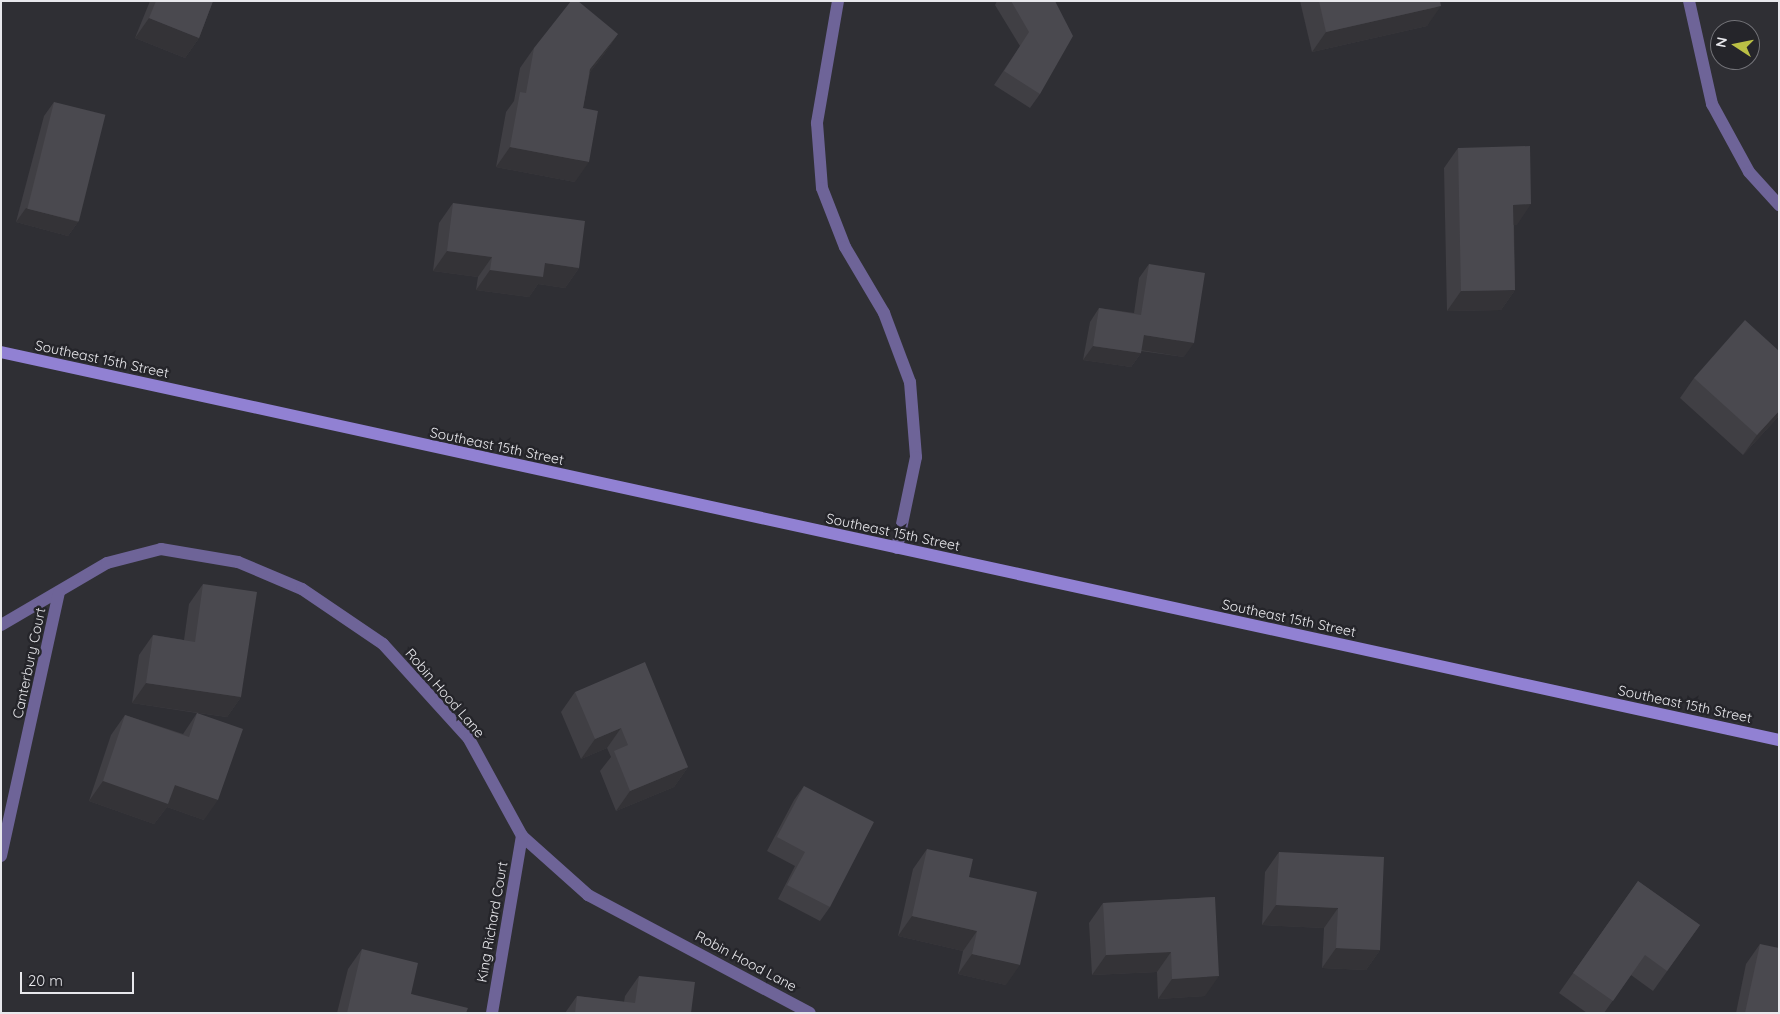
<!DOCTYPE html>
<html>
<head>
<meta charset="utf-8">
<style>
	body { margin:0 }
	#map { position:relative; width:1780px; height:1014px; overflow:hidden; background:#2f2f34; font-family:Quicksand,sans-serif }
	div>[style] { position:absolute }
	.minor>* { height:12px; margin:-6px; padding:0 6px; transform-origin:6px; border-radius:6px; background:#6e6498 }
	.secondary>* { height:12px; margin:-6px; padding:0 6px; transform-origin:6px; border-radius:6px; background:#9181d3 }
	.wall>* { inset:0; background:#403f44 }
	.shaded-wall>* { inset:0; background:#343337 }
	.building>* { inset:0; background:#4a494f; transform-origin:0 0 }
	span { translate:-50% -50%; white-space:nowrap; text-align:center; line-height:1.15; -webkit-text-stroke:5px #25252a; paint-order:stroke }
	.street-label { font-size:14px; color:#e8e8ec }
	.frame { position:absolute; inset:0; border:2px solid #e8e8ec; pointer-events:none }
	.north { position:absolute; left:1710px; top:20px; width:50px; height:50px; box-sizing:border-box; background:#25252a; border:1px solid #737378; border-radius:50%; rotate:281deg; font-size:14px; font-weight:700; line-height:20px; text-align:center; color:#e8e8ec }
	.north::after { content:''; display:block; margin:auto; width:18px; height:22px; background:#bbc045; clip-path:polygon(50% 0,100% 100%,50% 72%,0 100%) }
	.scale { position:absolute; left:20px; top:972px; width:114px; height:22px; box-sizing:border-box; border:2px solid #e8e8ec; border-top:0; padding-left:6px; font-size:15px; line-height:18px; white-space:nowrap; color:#e8e8ec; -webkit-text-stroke:4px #25252a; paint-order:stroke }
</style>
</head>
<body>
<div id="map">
	<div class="minor">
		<i style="left:838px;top:1px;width:124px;rotate:99.8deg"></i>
		<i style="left:817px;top:123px;width:65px;rotate:85.6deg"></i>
		<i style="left:822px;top:188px;width:63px;rotate:68.7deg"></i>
		<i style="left:845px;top:247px;width:77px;rotate:59.4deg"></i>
		<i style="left:884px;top:313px;width:74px;rotate:69.4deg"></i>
		<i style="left:910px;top:382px;width:75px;rotate:85.4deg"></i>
		<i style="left:916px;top:457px;width:93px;rotate:101.8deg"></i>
		<i style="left:1689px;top:1px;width:106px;rotate:77.4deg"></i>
		<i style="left:1712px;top:104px;width:77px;rotate:61.4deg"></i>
		<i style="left:1749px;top:172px;width:45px;rotate:47.7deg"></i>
		<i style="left:1px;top:625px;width:123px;rotate:-30.3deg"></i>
		<i style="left:107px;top:563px;width:56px;rotate:-14.5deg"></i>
		<i style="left:161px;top:549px;width:78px;rotate:9.6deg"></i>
		<i style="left:238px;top:562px;width:69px;rotate:22.9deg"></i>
		<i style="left:302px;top:589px;width:98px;rotate:34.2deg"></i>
		<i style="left:383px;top:644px;width:128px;rotate:47.8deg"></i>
		<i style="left:469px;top:739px;width:111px;rotate:61.3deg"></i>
		<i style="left:522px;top:836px;width:89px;rotate:41.8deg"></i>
		<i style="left:588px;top:895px;width:251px;rotate:28deg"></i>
		<i style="left:1px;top:856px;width:269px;rotate:-77.6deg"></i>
		<i style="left:492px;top:1013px;width:180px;rotate:-80.4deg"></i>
	</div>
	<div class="secondary">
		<i style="left:1px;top:352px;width:1820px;rotate:12.31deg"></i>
	</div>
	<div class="wall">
		<i style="clip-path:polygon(150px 1px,213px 1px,199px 38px,185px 58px,135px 38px)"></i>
		<i style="clip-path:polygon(997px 1px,1055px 1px,1040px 94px,1030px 108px,994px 85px,1020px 46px,995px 5px)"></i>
		<i style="clip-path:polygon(1300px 1px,1440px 1px,1427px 26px,1312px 52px)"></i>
		<i style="clip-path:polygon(618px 34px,604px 54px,590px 72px,583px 108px,575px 182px,496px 167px,506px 112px,514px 101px,520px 68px,534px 48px)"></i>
		<i style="clip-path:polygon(54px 102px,78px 222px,68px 236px,16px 222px,44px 116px)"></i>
		<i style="clip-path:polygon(1458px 148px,1517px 225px,1514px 225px,1515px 290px,1501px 310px,1447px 311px,1444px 168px)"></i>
		<i style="clip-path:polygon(453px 203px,579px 268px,565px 288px,538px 284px,529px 297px,476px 290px,478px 277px,433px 271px,439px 223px)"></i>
		<i style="clip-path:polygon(1149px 264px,1184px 357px,1141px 351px,1141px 353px,1131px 367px,1083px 360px,1090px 322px,1099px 308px,1134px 313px,1139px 278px)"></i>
		<i style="clip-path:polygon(1779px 351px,1779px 416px,1743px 455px,1680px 398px,1694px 378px)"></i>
		<i style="clip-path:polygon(203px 584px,241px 697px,227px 717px,198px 713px,204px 820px,167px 807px,154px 824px,89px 801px,111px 735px,125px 715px,183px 734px,197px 713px,132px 703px,139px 655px,153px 635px,184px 640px,189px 604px)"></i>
		<i style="clip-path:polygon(575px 692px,688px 767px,674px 787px,616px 811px,600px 771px,611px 757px,607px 748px,581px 759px,561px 712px)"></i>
		<i style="clip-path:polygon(804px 786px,830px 907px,820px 921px,778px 899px,795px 866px,767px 851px,794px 800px)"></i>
		<i style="clip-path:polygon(927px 849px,969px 877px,1006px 985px,958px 974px,963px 951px,898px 936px,913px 869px)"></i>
		<i style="clip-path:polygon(1279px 852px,1380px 950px,1366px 970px,1322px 968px,1324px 928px,1262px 925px,1265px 872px)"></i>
		<i style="clip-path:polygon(1638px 881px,1700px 925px,1653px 991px,1631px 975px,1604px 1013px,1587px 1013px,1559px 993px)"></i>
		<i style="clip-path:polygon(1215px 897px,1205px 996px,1158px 999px,1157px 972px,1092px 975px,1089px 923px,1103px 903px)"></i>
		<i style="clip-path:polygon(1760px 944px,1779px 1013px,1736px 1013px,1746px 964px)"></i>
		<i style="clip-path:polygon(362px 949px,411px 994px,466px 1013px,337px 1013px,348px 969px)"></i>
		<i style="clip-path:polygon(639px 976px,691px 1013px,565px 1013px,577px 996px,624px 1002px,625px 996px)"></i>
	</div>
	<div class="shaded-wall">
		<i style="clip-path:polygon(1441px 6px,1427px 26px,1312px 52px,1326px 32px)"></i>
		<i style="clip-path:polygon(149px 18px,199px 38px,185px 58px,135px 38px)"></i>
		<i style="clip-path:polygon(618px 34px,604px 54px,576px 90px,590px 69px)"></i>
		<i style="clip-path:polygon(510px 147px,589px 162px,575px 182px,496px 167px)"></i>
		<i style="clip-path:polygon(1531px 204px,1517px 225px,1499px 225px,1513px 205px)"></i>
		<i style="clip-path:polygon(26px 208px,78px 222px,68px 236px,16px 222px)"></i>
		<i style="clip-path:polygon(447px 251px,492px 257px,478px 277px,433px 271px)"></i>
		<i style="clip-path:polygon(545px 263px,579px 268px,565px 288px,538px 284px,529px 297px,476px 290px,490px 270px)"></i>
		<i style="clip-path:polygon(1515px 290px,1501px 310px,1447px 311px,1461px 291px)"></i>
		<i style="clip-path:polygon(1144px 335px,1194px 343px,1184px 357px,1134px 349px)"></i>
		<i style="clip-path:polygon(1093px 346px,1141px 353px,1131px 367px,1083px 360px)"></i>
		<i style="clip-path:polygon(1779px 411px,1779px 416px,1743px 455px,1757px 435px)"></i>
		<i style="clip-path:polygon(146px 683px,241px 697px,227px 717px,132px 703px)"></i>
		<i style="clip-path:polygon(621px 728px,607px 748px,581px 759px,595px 739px)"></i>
		<i style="clip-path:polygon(688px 767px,674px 787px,616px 811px,630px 791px)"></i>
		<i style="clip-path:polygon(103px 781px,175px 785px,218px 800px,204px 820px,167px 807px,154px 824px,89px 801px)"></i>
		<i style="clip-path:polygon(1276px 905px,1338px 908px,1324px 928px,1262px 925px)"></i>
		<i style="clip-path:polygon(912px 916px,977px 931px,963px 951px,898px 936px)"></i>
		<i style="clip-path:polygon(1336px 948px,1380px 950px,1366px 970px,1322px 968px)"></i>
		<i style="clip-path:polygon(1171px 952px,1157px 972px,1092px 975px,1106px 955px)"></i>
		<i style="clip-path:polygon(972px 954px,1020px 965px,1006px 985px,958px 974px)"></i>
		<i style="clip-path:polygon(1219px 976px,1205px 996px,1158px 999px,1172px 979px)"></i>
	</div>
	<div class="building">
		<i style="clip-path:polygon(156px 1px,213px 1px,199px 38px,149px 18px)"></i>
		<i style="clip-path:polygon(571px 1px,578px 1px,618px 34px,590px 69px,583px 108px,598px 111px,589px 162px,510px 147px,520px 92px,526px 93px,534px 48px)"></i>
		<i style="clip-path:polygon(1011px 1px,1055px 1px,1073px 36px,1040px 94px,1004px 71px,1029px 32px)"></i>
		<i style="clip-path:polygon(1319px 1px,1440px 1px,1441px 6px,1326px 32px)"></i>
		<i style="left:54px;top:102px;width:53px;height:110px;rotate:14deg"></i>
		<i style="clip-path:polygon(1530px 146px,1531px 204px,1513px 205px,1515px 290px,1461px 291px,1458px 148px)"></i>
		<i style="clip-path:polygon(453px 203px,585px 221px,579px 268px,545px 263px,543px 277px,490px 270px,492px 257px,447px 251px)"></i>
		<i style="clip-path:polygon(1149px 264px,1205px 273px,1194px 343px,1144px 335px,1141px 353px,1093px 346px,1099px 308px,1141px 315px)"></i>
		<i style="clip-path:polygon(1745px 320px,1779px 351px,1779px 411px,1757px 435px,1694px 378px)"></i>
		<i style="clip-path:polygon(203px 584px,257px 592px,241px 697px,146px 683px,153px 635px,195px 642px)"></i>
		<i style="clip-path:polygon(645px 662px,688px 767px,630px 791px,614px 751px,628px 745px,621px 728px,595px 739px,575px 692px)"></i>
		<i style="clip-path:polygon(197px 713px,243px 729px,218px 800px,175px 785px,168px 804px,103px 781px,125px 715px,189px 737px)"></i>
		<i style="clip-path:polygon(804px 786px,874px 822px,830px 907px,787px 885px,805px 852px,777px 837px)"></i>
		<i style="clip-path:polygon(927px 849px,973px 859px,969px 877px,1037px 892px,1020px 965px,972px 954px,977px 931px,912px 916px)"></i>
		<i style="clip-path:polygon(1279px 852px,1384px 857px,1380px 950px,1336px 948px,1338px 908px,1276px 905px)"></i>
		<i style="clip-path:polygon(1638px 881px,1700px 925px,1667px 971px,1645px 955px,1613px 1001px,1573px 973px)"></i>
		<i style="clip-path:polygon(1215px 897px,1219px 976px,1172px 979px,1171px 952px,1106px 955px,1103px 903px)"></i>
		<i style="clip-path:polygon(1760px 944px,1779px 948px,1779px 1013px,1745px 1013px)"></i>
		<i style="clip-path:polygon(362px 949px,418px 963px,411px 994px,468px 1008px,466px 1013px,347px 1013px)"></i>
		<i style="clip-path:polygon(639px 976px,695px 982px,691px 1013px,575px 1013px,577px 996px,635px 1003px)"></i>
	</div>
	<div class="street-label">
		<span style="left:102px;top:359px;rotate:12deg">Southeast 15th Street</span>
		<span style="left:497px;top:446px;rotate:12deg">Southeast 15th Street</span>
		<span style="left:893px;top:532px;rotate:12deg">Southeast 15th Street</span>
		<span style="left:1289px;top:618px;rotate:12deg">Southeast 15th Street</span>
		<span style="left:29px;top:663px;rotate:-78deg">Canterbury Court</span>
		<span style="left:445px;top:693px;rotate:49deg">Robin Hood Lane</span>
		<span style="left:1685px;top:704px;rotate:12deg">Southeast 15th Street</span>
		<span style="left:492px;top:922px;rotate:-80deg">King Richard Court</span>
		<span style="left:746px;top:961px;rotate:28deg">Robin Hood Lane</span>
	</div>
	<div class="frame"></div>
	<div class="north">N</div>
	<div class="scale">20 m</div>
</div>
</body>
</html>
